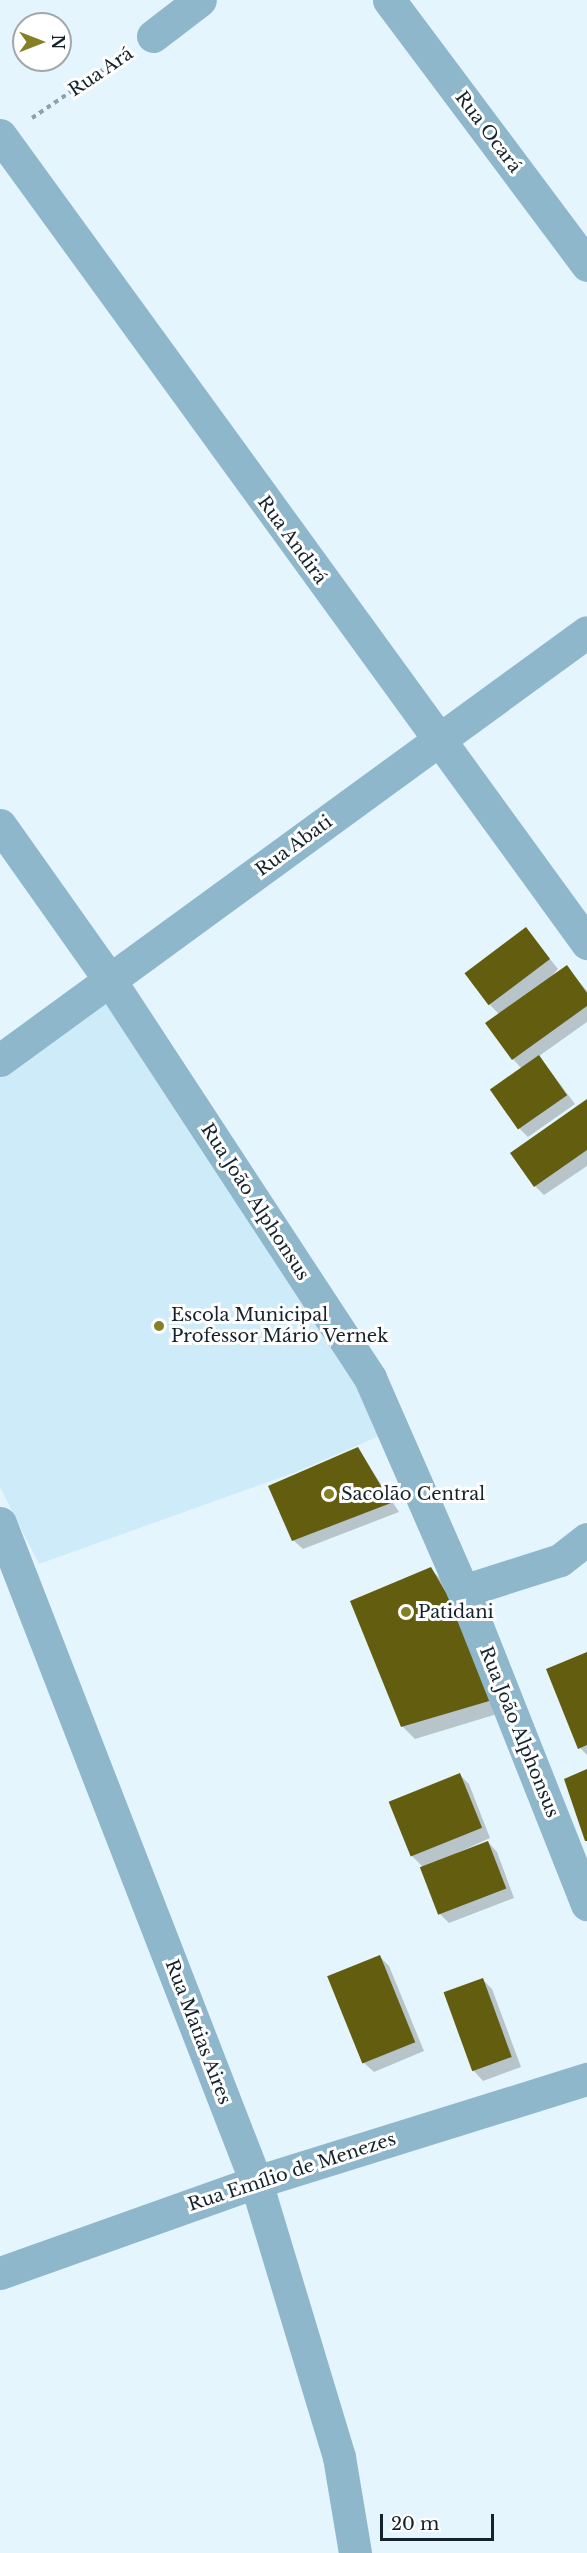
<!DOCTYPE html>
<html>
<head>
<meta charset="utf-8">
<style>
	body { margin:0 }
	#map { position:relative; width:587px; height:2553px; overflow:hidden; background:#e5f5fd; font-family:"Libre Baskerville",serif }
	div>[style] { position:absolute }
	.built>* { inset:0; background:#ceebf9 }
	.shadow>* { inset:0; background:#0003 }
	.building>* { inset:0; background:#625d0f; transform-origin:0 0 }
	.path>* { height:4px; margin-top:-2px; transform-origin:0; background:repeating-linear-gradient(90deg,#91a1a9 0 4.5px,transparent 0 9px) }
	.street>* { height:33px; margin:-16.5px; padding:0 16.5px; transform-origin:16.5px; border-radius:16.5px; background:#8eb7cb }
	.dots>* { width:16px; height:16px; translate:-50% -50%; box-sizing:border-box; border:3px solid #fff; border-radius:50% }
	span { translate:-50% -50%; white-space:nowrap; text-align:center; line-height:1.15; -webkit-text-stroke:6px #fff; paint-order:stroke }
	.street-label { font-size:18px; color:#14232b }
	.poi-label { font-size:18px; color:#14232b }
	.left { translate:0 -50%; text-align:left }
	.north { position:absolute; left:12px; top:12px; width:60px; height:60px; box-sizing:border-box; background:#fff; border:2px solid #a1a7aa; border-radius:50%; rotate:90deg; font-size:16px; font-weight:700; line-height:24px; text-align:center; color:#14232b }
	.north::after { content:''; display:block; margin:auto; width:21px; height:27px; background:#857f26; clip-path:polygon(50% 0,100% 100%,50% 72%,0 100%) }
	.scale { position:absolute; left:380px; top:2514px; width:114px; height:27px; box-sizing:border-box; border:3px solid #14232b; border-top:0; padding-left:8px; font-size:18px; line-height:21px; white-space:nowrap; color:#14232b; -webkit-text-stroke:4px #fff; paint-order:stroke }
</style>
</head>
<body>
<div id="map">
	<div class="built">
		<i style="clip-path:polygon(111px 987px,386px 1433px,296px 1472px,39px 1564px,0 1487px,0 1069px)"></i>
	</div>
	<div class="shadow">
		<i style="clip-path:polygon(526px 929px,558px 969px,549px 979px,567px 967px,587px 991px,587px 1022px,539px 1056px,575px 1104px,528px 1137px,519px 1128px,522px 1069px,513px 1059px,500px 1015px,490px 1005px)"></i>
		<i style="clip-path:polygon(587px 1101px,587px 1166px,544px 1195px,535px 1186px)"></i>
		<i style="clip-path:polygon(358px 1449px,399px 1512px,303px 1549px,293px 1540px)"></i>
		<i style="clip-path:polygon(430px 1569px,440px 1578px,507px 1711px,415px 1739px,402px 1726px)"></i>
		<i style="clip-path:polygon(587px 1653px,587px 1755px,580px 1748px)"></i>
		<i style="clip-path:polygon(460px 1775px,469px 1784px,490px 1838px,444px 1859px,488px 1842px,497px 1852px,514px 1898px,449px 1923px,440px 1914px,423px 1867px,412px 1856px)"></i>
		<i style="clip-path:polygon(380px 1957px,389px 1966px,424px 2051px,374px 2072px,364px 2063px)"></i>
		<i style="clip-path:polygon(483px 1980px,492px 1989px,521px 2067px,483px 2081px,474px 2071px)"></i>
	</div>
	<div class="building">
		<i style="left:526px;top:927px;width:40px;height:77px;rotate:53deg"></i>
		<i style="clip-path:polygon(567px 965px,587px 993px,587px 1006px,512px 1060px,485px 1023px)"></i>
		<i style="left:539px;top:1055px;width:49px;height:60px;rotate:55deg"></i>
		<i style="clip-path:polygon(587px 1099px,587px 1150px,534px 1187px,510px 1153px)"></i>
		<i style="clip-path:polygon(358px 1447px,391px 1503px,292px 1541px,268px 1486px)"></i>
		<i style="clip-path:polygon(431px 1567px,463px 1622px,496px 1699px,401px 1727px,350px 1601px)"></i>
		<i style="clip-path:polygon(587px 1652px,587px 1745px,578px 1749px,546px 1669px)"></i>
		<i style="clip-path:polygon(587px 1769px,587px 1841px,585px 1841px,564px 1779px)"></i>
		<i style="left:460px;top:1773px;width:59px;height:77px;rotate:68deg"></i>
		<i style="left:488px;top:1841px;width:51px;height:73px;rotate:69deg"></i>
		<i style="left:380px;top:1955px;width:94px;height:57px;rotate:68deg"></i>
		<i style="left:483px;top:1978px;width:84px;height:42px;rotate:70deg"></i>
	</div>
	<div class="path">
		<i style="left:32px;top:118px;width:112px;rotate:-34.1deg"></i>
	</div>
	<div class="street">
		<i style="left:389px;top:0;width:331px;rotate:53.2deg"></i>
		<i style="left:153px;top:36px;width:59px;rotate:-37.5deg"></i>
		<i style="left:0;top:135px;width:999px;rotate:54deg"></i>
		<i style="left:0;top:825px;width:189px;rotate:54.7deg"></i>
		<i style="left:109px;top:979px;width:477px;rotate:56.8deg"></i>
		<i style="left:370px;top:1378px;width:232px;rotate:66.4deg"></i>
		<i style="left:463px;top:1591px;width:337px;rotate:68.4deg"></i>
		<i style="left:0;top:1060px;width:726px;rotate:-36.1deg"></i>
		<i style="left:0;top:1523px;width:707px;rotate:68.77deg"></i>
		<i style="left:256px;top:2182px;width:287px;rotate:73.2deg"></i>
		<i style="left:339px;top:2457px;width:97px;rotate:80.5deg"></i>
		<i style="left:463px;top:1591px;width:102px;rotate:-17.7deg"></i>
		<i style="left:560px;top:1560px;width:34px;rotate:-38deg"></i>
		<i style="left:0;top:2273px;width:272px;rotate:-19.6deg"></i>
		<i style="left:256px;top:2182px;width:347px;rotate:-17.3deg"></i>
	</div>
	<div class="dots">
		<i style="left:159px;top:1326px;background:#857f26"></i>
		<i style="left:329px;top:1494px;background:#857f26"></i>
		<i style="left:406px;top:1612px;background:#857f26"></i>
	</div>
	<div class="street-label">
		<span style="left:101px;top:72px;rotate:-34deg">Rua Ará</span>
		<span style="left:488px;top:132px;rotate:53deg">Rua Ocará</span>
		<span style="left:292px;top:540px;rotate:54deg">Rua Andirá</span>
		<span style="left:294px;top:846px;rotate:-36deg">Rua Abati</span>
		<span style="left:255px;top:1202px;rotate:57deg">Rua João Alphonsus</span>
		<span style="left:519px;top:1732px;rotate:68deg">Rua João Alphonsus</span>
		<span style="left:198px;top:2032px;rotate:69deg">Rua Matias Aires</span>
		<span style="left:292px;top:2172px;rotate:-18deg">Rua Emílio de Menezes</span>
	</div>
	<div class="poi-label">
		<span class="left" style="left:171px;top:1326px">Escola Municipal<br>Professor Mário Vernek</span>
		<span class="left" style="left:341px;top:1494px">Sacolão Central</span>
		<span class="left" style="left:418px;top:1612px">Patidani</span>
	</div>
	<div class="north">N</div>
	<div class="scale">20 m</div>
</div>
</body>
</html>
